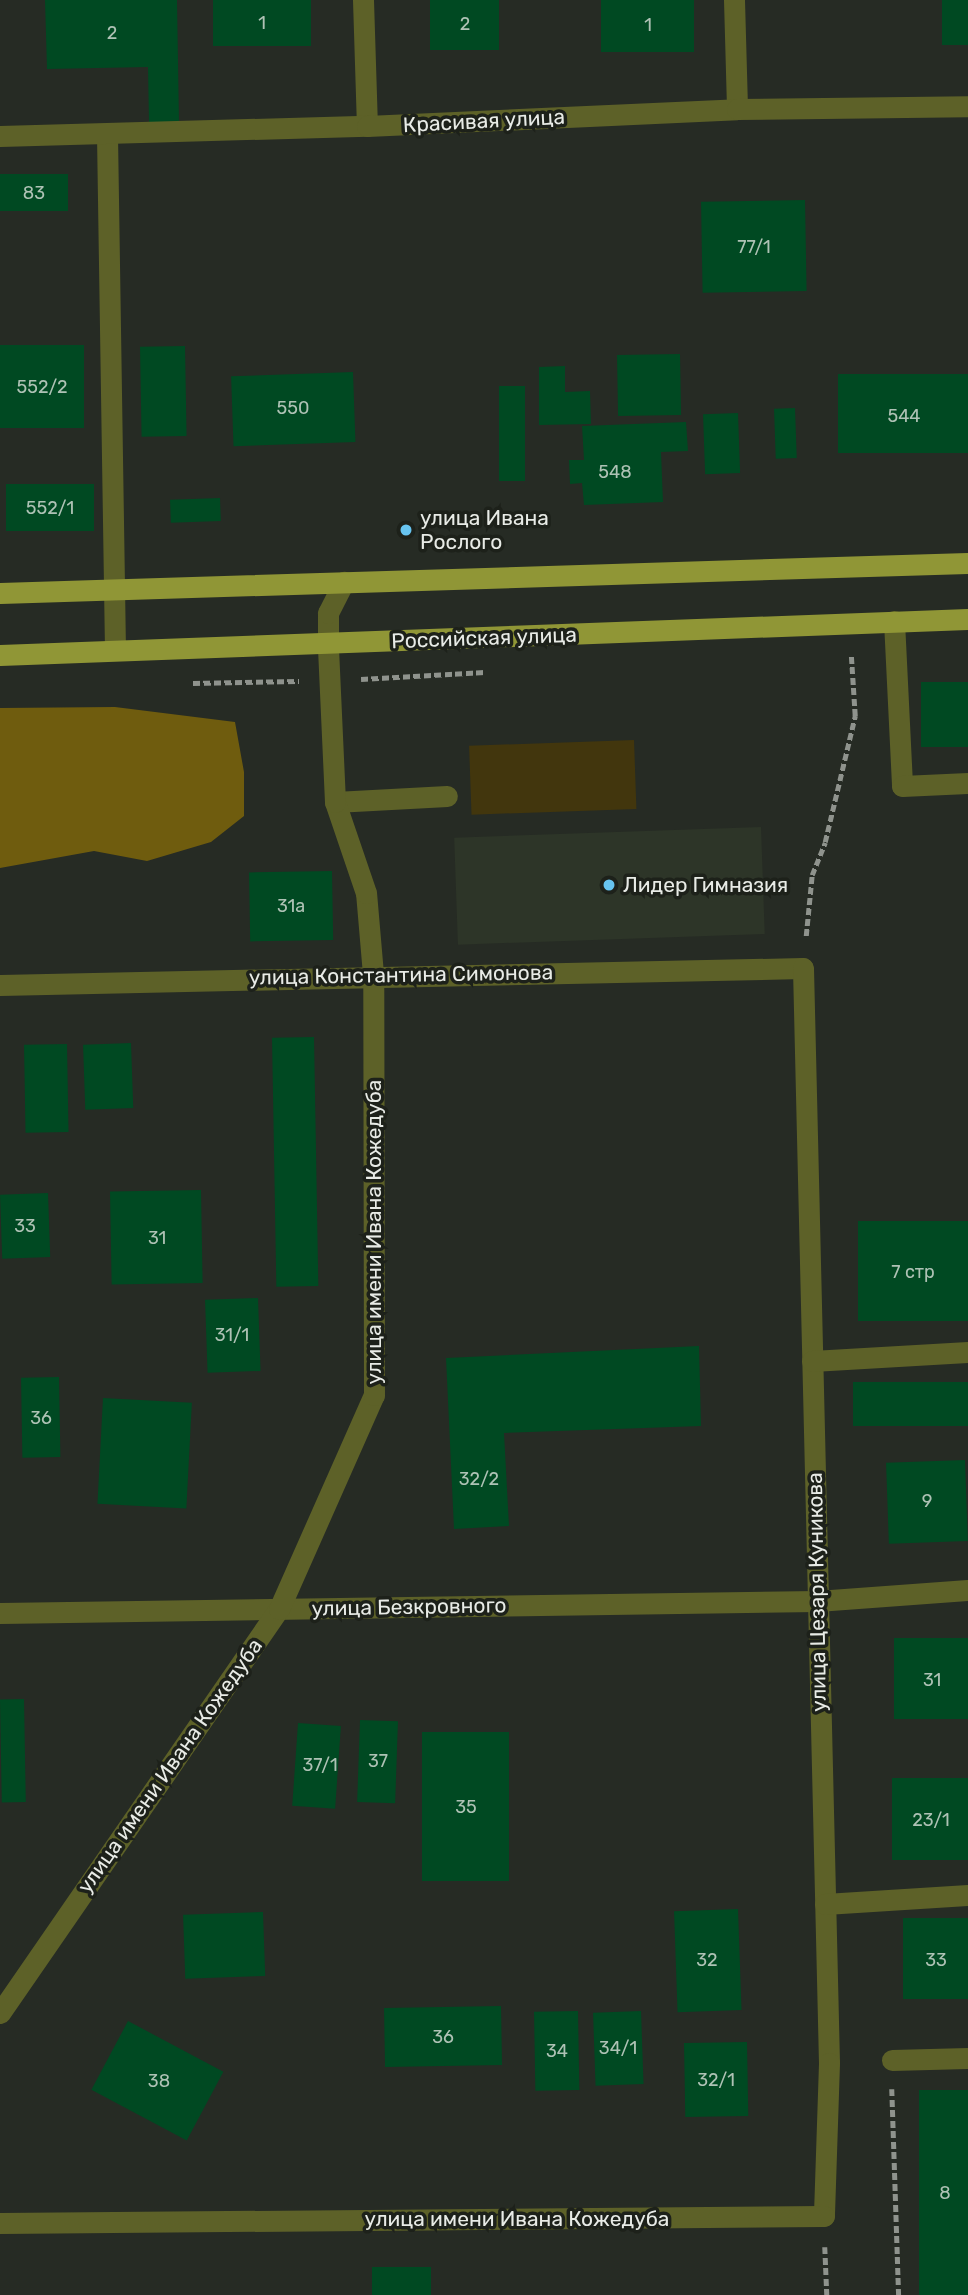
<!DOCTYPE html>
<html>
<head>
<meta charset="utf-8">
<style>
	body { margin:0 }
	#map { position:relative; width:968px; height:2295px; overflow:hidden; background:#262b24; font-family:Rubik,sans-serif }
	div>[style] { position:absolute }
	.built>* { inset:0; background:#2d3528; transform-origin:0 0 }
	.green>* { inset:0; background:#42360d; transform-origin:0 0 }
	.forest>* { inset:0; background:#6f5c0e }
	.building>* { inset:0; background:#004922; transform-origin:0 0 }
	.path>* { height:4.5px; margin-top:-2.25px; transform-origin:0; background:repeating-linear-gradient(90deg,#8f938d 0 7px,transparent 0 10.5px) }
	.minor>* { height:21px; margin:-10.5px; padding:0 10.5px; transform-origin:10.5px; border-radius:10.5px; background:#5d6128 }
	.major>* { height:21px; margin:-10.5px; padding:0 10.5px; transform-origin:10.5px; border-radius:10.5px; background:#909636 }
	.dots>* { width:19px; height:19px; translate:-50% -50%; box-sizing:border-box; border:4px solid #1d211a; border-radius:50% }
	span { translate:-50% -50%; white-space:nowrap; text-align:center; line-height:1.15; -webkit-text-stroke:7px #1d211a; paint-order:stroke }
	.number-label { font-size:18px; color:#aec2b5 }
	.number-label span { -webkit-text-stroke-width:0 }
	.street-label { font-size:21px; color:#e8ebe6 }
	.poi-label { font-size:21px; color:#e8ebe6 }
	.left { translate:0 -50%; text-align:left }
</style>
</head>
<body>
<div id="map">
	<div class="built">
		<i style="left:761px;top:827px;width:107px;height:307px;rotate:88deg"></i>
	</div>
	<div class="green">
		<i style="left:634px;top:740px;width:69px;height:165px;rotate:88deg"></i>
	</div>
	<div class="forest">
		<i style="clip-path:polygon(115px 707px,235px 722px,244px 772px,244px 816px,211px 842px,147px 861px,94px 851px,0 868px,0 708px)"></i>
	</div>
	<div class="building">
		<i style="clip-path:polygon(45px 0,177px 0,179px 122px,149px 122px,148px 67px,47px 69px)"></i>
		<i style="left:213px;top:0;width:98px;height:46px"></i>
		<i style="left:430px;top:0;width:69px;height:50px"></i>
		<i style="left:601px;top:0;width:93px;height:52px"></i>
		<i style="left:942px;top:0;width:26px;height:45px"></i>
		<i style="left:0;top:174px;width:68px;height:37px"></i>
		<i style="left:805px;top:200px;width:91px;height:104px;rotate:89deg"></i>
		<i style="left:0;top:345px;width:84px;height:83px"></i>
		<i style="left:185px;top:346px;width:90px;height:45px;rotate:89deg"></i>
		<i style="left:680px;top:354px;width:61px;height:63px;rotate:89deg"></i>
		<i style="clip-path:polygon(565px 366px,565px 392px,590px 391px,591px 424px,539px 425px,539px 367px)"></i>
		<i style="left:353px;top:372px;width:70px;height:122px;rotate:88deg"></i>
		<i style="left:968px;top:374px;width:79px;height:130px;rotate:90deg"></i>
		<i style="left:499px;top:386px;width:26px;height:95px"></i>
		<i style="left:795px;top:408px;width:50px;height:21px;rotate:88deg"></i>
		<i style="left:738px;top:413px;width:60px;height:35px;rotate:88deg"></i>
		<i style="clip-path:polygon(686px 422px,688px 451px,661px 452px,663px 502px,584px 505px,582px 483px,570px 484px,569px 460px,584px 460px,582px 426px)"></i>
		<i style="left:94px;top:484px;width:47px;height:88px;rotate:90deg"></i>
		<i style="left:220px;top:498px;width:23px;height:50px;rotate:88deg"></i>
		<i style="left:968px;top:682px;width:65px;height:47px;rotate:90deg"></i>
		<i style="left:332px;top:871px;width:69px;height:83px;rotate:89deg"></i>
		<i style="left:314px;top:1037px;width:249px;height:42px;rotate:89deg"></i>
		<i style="left:131px;top:1043px;width:65px;height:48px;rotate:88deg"></i>
		<i style="left:67px;top:1044px;width:88px;height:43px;rotate:89deg"></i>
		<i style="left:201px;top:1190px;width:93px;height:91px;rotate:89deg"></i>
		<i style="left:48px;top:1193px;width:64px;height:48px;rotate:88deg"></i>
		<i style="left:968px;top:1221px;width:100px;height:110px;rotate:90deg"></i>
		<i style="left:258px;top:1298px;width:73px;height:53px;rotate:88deg"></i>
		<i style="clip-path:polygon(699px 1346px,701px 1426px,504px 1433px,509px 1526px,454px 1529px,446px 1358px)"></i>
		<i style="left:59px;top:1377px;width:80px;height:38px;rotate:89deg"></i>
		<i style="left:968px;top:1382px;width:44px;height:115px;rotate:90deg"></i>
		<i style="left:103px;top:1398px;width:89px;height:106px;rotate:3deg"></i>
		<i style="left:965px;top:1460px;width:81px;height:79px;rotate:88deg"></i>
		<i style="left:968px;top:1638px;width:81px;height:74px;rotate:90deg"></i>
		<i style="left:24px;top:1699px;width:103px;height:24px;rotate:89deg"></i>
		<i style="left:360px;top:1720px;width:38px;height:82px;rotate:2deg"></i>
		<i style="left:298px;top:1723px;width:43px;height:83px;rotate:4deg"></i>
		<i style="left:422px;top:1732px;width:87px;height:149px"></i>
		<i style="left:968px;top:1778px;width:82px;height:76px;rotate:90deg"></i>
		<i style="left:738px;top:1909px;width:101px;height:64px;rotate:88deg"></i>
		<i style="left:263px;top:1912px;width:64px;height:80px;rotate:88deg"></i>
		<i style="left:968px;top:1918px;width:81px;height:65px;rotate:90deg"></i>
		<i style="left:501px;top:2006px;width:59px;height:117px;rotate:89deg"></i>
		<i style="left:578px;top:2011px;width:79px;height:44px;rotate:89deg"></i>
		<i style="left:641px;top:2011px;width:73px;height:48px;rotate:88deg"></i>
		<i style="left:128px;top:2021px;width:108px;height:78px;rotate:28deg"></i>
		<i style="left:747px;top:2042px;width:74px;height:63px;rotate:89deg"></i>
		<i style="left:968px;top:2090px;width:205px;height:49px;rotate:90deg"></i>
		<i style="left:372px;top:2267px;width:59px;height:28px"></i>
	</div>
	<div class="path">
		<i style="left:361px;top:679px;width:124px;rotate:-3.2deg"></i>
		<i style="left:193px;top:683px;width:106px;rotate:-1.1deg"></i>
		<i style="left:806px;top:936px;width:61px;rotate:-84.4deg"></i>
		<i style="left:812px;top:875px;width:35px;rotate:-68deg"></i>
		<i style="left:825px;top:842px;width:130px;rotate:-76.6deg"></i>
		<i style="left:855px;top:716px;width:62px;rotate:-93.7deg"></i>
		<i style="left:892px;top:2089px;width:206px;rotate:88.1deg"></i>
		<i style="left:825px;top:2247px;width:48px;rotate:87.6deg"></i>
	</div>
	<div class="minor">
		<i style="left:363px;top:0;width:126px;rotate:88.2deg"></i>
		<i style="left:734px;top:0;width:109px;rotate:88.4deg"></i>
		<i style="left:107px;top:135px;width:515px;rotate:89.11deg"></i>
		<i style="left:0;top:136px;width:367px;rotate:-1.6deg"></i>
		<i style="left:367px;top:126px;width:370px;rotate:-2.6deg"></i>
		<i style="left:737px;top:109px;width:231px;rotate:-0.7deg"></i>
		<i style="left:894px;top:621px;width:165px;rotate:87.2deg"></i>
		<i style="left:902px;top:786px;width:66px;rotate:-2.6deg"></i>
		<i style="left:335px;top:802px;width:112px;rotate:-3.1deg"></i>
		<i style="left:0;top:985px;width:803px;rotate:-1.21deg"></i>
		<i style="left:803px;top:968px;width:1095px;rotate:88.64deg"></i>
		<i style="left:829px;top:2063px;width:153px;rotate:91.9deg"></i>
		<i style="left:824px;top:2216px;width:824px;rotate:179.51deg"></i>
		<i style="left:812px;top:1361px;width:156px;rotate:-3.3deg"></i>
		<i style="left:0;top:1613px;width:817px;rotate:-0.84deg"></i>
		<i style="left:817px;top:1601px;width:151px;rotate:-4.2deg"></i>
		<i style="left:825px;top:1904px;width:143px;rotate:-3.6deg"></i>
		<i style="left:0;top:2013px;width:491px;rotate:-55.4deg"></i>
		<i style="left:279px;top:1609px;width:234px;rotate:-66.1deg"></i>
		<i style="left:374px;top:1395px;width:421px;rotate:-90.1deg"></i>
		<i style="left:373px;top:974px;width:81px;rotate:-94.9deg"></i>
		<i style="left:366px;top:893px;width:96px;rotate:-108.8deg"></i>
		<i style="left:335px;top:802px;width:157px;rotate:-92.6deg"></i>
		<i style="left:328px;top:645px;width:32px;rotate:-90deg"></i>
		<i style="left:328px;top:613px;width:35px;rotate:-63deg"></i>
		<i style="left:892px;top:2060px;width:76px;rotate:-1.5deg"></i>
	</div>
	<div class="major">
		<i style="left:0;top:593px;width:968px;rotate:-1.78deg"></i>
		<i style="left:0;top:655px;width:969px;rotate:-2.13deg"></i>
	</div>
	<div class="dots">
		<i style="left:406px;top:530px;background:#67c4f0"></i>
		<i style="left:609px;top:885px;background:#67c4f0"></i>
	</div>
	<div class="number-label">
		<span style="left:262px;top:23px">1</span>
		<span style="left:465px;top:24px">2</span>
		<span style="left:648px;top:25px">1</span>
		<span style="left:112px;top:33px">2</span>
		<span style="left:34px;top:193px">83</span>
		<span style="left:754px;top:247px">77/1</span>
		<span style="left:42px;top:387px">552/2</span>
		<span style="left:293px;top:408px">550</span>
		<span style="left:904px;top:416px">544</span>
		<span style="left:615px;top:472px">548</span>
		<span style="left:50px;top:508px">552/1</span>
		<span style="left:291px;top:906px">31а</span>
		<span style="left:25px;top:1226px">33</span>
		<span style="left:157px;top:1238px">31</span>
		<span style="left:913px;top:1272px">7 стр</span>
		<span style="left:232px;top:1335px">31/1</span>
		<span style="left:41px;top:1418px">36</span>
		<span style="left:479px;top:1479px">32/2</span>
		<span style="left:927px;top:1501px">9</span>
		<span style="left:932px;top:1680px">31</span>
		<span style="left:378px;top:1761px">37</span>
		<span style="left:320px;top:1765px">37/1</span>
		<span style="left:466px;top:1807px">35</span>
		<span style="left:931px;top:1820px">23/1</span>
		<span style="left:707px;top:1960px">32</span>
		<span style="left:936px;top:1960px">33</span>
		<span style="left:443px;top:2037px">36</span>
		<span style="left:618px;top:2048px">34/1</span>
		<span style="left:557px;top:2051px">34</span>
		<span style="left:716px;top:2080px">32/1</span>
		<span style="left:159px;top:2081px">38</span>
		<span style="left:945px;top:2193px">8</span>
	</div>
	<div class="street-label">
		<span style="left:484px;top:121px;rotate:-3deg">Красивая улица</span>
		<span style="left:484px;top:638px;rotate:-2deg">Российская улица</span>
		<span style="left:401px;top:975px;rotate:-1deg">улица Константина Симонова</span>
		<span style="left:374px;top:1232px;rotate:-90deg">улица имени Ивана Кожедуба</span>
		<span style="left:817px;top:1592px;rotate:-91deg">улица Цезаря Куникова</span>
		<span style="left:409px;top:1607px;rotate:-1deg">улица Безкровного</span>
		<span style="left:170px;top:1766px;rotate:-55deg">улица имени Ивана Кожедуба</span>
		<span style="left:517px;top:2219px">улица имени Ивана Кожедуба</span>
	</div>
	<div class="poi-label">
		<span class="left" style="left:420px;top:530px">улица Ивана<br>Рослого</span>
		<span class="left" style="left:623px;top:885px">Лидер Гимназия</span>
	</div>
</div>
</body>
</html>
